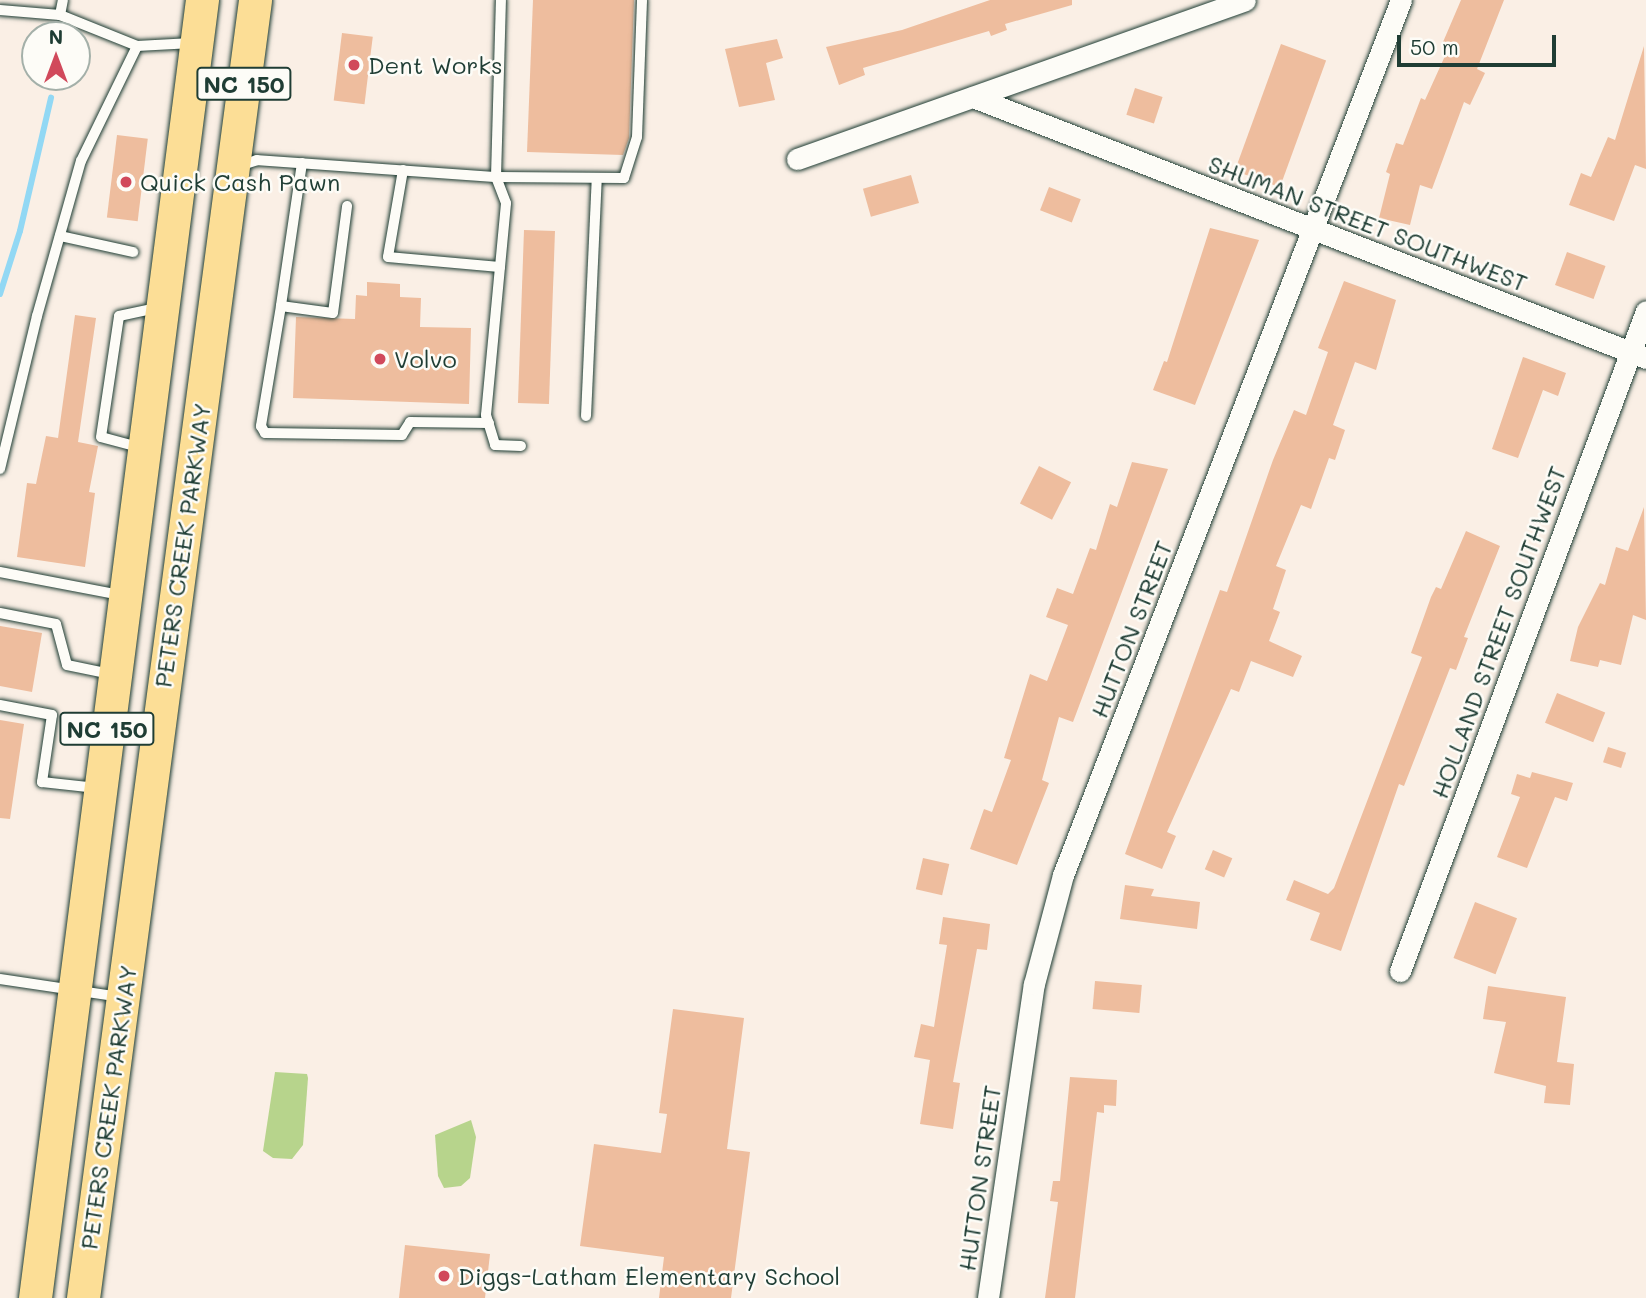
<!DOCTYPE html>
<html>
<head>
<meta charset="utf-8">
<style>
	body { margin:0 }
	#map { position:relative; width:1646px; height:1298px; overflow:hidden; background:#faefe5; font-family:Mali,sans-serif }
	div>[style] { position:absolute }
	.green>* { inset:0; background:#b7d48c }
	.stream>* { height:6px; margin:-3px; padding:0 3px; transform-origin:3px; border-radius:3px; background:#92d8f4 }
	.building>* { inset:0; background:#eebd9e; transform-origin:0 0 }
	.roads { filter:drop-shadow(0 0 2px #1f3d34) drop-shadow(0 0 2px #1f3d34) }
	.service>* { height:10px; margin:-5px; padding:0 5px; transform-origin:5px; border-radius:5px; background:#fdfcf7 }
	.minor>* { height:21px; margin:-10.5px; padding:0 10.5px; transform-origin:10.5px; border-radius:10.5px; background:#fdfcf7 }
	.primary>* { height:33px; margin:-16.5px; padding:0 16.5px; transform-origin:16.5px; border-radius:16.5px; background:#fcde96 }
	.dots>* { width:19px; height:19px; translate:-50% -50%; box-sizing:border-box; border:4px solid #fdfcf7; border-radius:50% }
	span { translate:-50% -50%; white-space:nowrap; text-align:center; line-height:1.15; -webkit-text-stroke:5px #fdfcf7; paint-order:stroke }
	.shield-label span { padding:2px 5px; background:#fdfcf7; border:2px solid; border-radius:5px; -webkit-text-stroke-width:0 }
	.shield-label { font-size:23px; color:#1f3d34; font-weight:700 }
	.poi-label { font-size:24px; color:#1f3d34 }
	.left { translate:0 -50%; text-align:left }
	.street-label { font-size:24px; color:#1f3d34 }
	.north { position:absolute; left:21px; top:21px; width:70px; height:70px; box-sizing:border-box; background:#fdfcf7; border:2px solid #a4b0a9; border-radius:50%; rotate:0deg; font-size:19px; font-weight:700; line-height:28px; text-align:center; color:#1f3d34 }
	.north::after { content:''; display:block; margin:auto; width:24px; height:32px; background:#d1495b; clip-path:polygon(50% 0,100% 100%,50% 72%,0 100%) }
	.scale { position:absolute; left:1397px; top:35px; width:159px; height:32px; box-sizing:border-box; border:4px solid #1f3d34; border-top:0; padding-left:9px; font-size:21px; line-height:24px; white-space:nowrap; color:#1f3d34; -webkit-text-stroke:5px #fdfcf7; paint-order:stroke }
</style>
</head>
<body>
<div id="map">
	<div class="green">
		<i style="clip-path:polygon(275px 1072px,307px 1074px,308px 1078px,303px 1145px,292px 1159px,273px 1158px,263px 1151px)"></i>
		<i style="clip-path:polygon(471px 1120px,476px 1137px,470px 1178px,461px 1186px,444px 1188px,438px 1176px,435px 1135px)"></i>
	</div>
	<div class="stream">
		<i style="left:0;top:294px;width:66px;rotate:-72.4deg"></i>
		<i style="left:20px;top:231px;width:137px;rotate:-76.9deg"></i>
	</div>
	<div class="building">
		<i style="clip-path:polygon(533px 0,634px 0,629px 138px,623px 155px,527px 152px)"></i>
		<i style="clip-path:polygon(990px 0,1072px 0,1072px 5px,1005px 24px,1007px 30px,991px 36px,989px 31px,863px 68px,865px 75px,839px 85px,826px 47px,902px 30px)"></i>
		<i style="clip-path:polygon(1461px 0,1504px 0,1477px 69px,1485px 73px,1470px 105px,1464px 102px,1432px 189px,1420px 185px,1410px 225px,1379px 218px,1390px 174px,1386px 172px,1396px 143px,1403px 145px,1421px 98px,1425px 100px,1450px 45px,1443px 42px)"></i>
		<i style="left:342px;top:33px;width:31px;height:68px;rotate:7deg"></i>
		<i style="clip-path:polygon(777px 39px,783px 58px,766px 63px,775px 100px,739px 107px,725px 49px)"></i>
		<i style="left:1281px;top:44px;width:48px;height:135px;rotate:20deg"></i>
		<i style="clip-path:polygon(1644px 46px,1646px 169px,1635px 165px,1614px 221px,1569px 205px,1581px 173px,1591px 177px,1608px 137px,1615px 140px)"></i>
		<i style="left:1135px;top:88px;width:29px;height:28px;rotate:18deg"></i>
		<i style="left:117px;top:135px;width:31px;height:83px;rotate:7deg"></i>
		<i style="left:911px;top:175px;width:29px;height:50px;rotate:74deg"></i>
		<i style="left:1049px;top:187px;width:34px;height:25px;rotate:21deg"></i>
		<i style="clip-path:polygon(1210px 228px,1259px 240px,1195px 405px,1153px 390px,1164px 361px,1167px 362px)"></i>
		<i style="left:524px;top:230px;width:31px;height:173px;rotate:2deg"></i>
		<i style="left:1567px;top:252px;width:41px;height:35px;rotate:20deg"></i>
		<i style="clip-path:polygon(1344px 281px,1396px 300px,1376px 370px,1355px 362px,1333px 425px,1345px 430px,1335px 460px,1329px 458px,1311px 509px,1301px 505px,1276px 566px,1286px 570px,1273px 609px,1280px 612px,1269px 641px,1302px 656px,1293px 677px,1251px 661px,1239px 692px,1231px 689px,1167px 832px,1176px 836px,1162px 869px,1125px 854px,1220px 590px,1227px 592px,1273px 460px,1294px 410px,1306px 415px,1328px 352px,1318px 348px)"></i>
		<i style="clip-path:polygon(367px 282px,400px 284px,400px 297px,421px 298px,420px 327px,471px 328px,469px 404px,293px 398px,296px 317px,355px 319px,356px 295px,367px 296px)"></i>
		<i style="clip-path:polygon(75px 315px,96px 318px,78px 442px,98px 446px,89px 492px,95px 493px,85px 567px,17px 557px,27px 483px,36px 484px,46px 436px,58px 438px)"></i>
		<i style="clip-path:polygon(1523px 357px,1566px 373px,1558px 396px,1543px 390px,1518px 458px,1492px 449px)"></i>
		<i style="clip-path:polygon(1132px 462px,1168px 469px,1073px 722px,1059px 717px,1042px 780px,1049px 783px,1017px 865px,970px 849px,984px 809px,992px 812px,1011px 760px,1004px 758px,1030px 674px,1047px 681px,1068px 625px,1046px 617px,1057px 588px,1073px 594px,1090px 548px,1096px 550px,1110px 504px,1117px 507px)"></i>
		<i style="left:1039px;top:466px;width:36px;height:42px;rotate:27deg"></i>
		<i style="clip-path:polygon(1644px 507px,1646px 620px,1633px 615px,1621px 665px,1600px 660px,1598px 667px,1570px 661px,1578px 627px,1600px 583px,1605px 585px,1616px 547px,1628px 551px)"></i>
		<i style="clip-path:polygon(1466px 531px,1500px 546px,1464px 637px,1468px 638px,1456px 670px,1450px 668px,1404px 786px,1399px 784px,1341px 951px,1310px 940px,1320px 913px,1286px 900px,1294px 880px,1328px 894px,1334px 888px,1422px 657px,1411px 653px,1431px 597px,1436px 587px,1441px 589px)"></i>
		<i style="clip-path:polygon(0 626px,42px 633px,32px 692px,0 686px)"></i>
		<i style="left:1557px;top:693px;width:52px;height:32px;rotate:22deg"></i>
		<i style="clip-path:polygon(0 720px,24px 724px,10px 819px,0 818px)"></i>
		<i style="left:1608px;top:747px;width:19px;height:16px;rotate:18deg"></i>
		<i style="clip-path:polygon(1532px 772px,1573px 783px,1567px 801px,1555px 797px,1527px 868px,1497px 857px,1520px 797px,1511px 794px,1517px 774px,1530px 778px)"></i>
		<i style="left:1213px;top:850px;width:21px;height:21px;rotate:23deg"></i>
		<i style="left:923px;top:858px;width:27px;height:32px;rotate:13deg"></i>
		<i style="clip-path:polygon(1125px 885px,1154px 889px,1151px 896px,1200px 902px,1197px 929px,1120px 919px)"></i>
		<i style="left:1475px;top:902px;width:45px;height:60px;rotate:21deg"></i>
		<i style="clip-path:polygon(943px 917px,990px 924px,987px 950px,977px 949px,953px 1082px,960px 1083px,953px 1129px,920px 1124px,930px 1060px,914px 1057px,921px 1024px,934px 1027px,947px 945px,939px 944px)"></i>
		<i style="left:1095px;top:981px;width:47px;height:28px;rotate:5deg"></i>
		<i style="clip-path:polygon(1488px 986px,1566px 997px,1557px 1062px,1574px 1064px,1570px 1105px,1544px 1103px,1546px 1086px,1494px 1073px,1506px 1022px,1483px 1019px)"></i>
		<i style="clip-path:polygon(673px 1009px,744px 1018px,727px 1149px,750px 1152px,731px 1298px,659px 1298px,664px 1257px,580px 1246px,594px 1144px,661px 1153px,667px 1114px,659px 1113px)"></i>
		<i style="clip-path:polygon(1070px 1077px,1117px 1080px,1116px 1106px,1104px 1105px,1104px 1113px,1097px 1112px,1075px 1298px,1045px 1298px,1058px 1202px,1050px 1201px,1053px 1181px,1060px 1181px)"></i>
		<i style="clip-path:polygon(405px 1245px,490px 1254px,485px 1298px,399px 1298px)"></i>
	</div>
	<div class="roads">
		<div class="service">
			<i style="left:0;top:10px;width:60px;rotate:4.8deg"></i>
			<i style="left:60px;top:15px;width:83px;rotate:21.9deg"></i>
			<i style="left:60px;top:15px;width:15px;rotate:-79deg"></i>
			<i style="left:302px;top:163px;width:145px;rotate:98.4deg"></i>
			<i style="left:281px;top:306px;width:52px;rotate:7.7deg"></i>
			<i style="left:333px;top:313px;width:108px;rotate:-82.5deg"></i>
			<i style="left:239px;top:166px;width:19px;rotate:-18deg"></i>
			<i style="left:257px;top:160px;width:240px;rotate:4.1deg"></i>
			<i style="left:496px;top:177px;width:177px;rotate:-88.4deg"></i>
			<i style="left:403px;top:170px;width:88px;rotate:99.8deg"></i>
			<i style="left:388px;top:257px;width:112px;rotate:5.1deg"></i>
			<i style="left:500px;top:267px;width:64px;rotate:-84.6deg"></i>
			<i style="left:506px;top:203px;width:28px;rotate:-111deg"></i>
			<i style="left:496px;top:177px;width:128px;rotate:0.4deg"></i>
			<i style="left:624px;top:178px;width:43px;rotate:-72.4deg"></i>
			<i style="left:637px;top:137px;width:137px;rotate:-87.9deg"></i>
			<i style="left:60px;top:236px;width:75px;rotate:12.4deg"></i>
			<i style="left:500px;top:267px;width:149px;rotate:95.4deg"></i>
			<i style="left:486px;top:415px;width:31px;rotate:73deg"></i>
			<i style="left:495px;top:445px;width:26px;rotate:2deg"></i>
			<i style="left:281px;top:306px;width:122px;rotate:99.5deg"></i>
			<i style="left:261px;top:426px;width:8px;rotate:60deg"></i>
			<i style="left:265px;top:433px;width:137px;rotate:0.8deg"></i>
			<i style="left:402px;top:435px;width:15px;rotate:-58deg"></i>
			<i style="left:410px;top:422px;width:79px;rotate:0.7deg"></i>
			<i style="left:586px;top:416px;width:238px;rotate:-87.4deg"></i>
			<i style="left:142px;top:448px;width:42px;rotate:-165deg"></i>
			<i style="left:101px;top:437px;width:122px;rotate:-81.5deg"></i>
			<i style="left:119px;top:316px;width:40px;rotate:-12deg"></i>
			<i style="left:0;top:469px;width:157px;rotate:-76.4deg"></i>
			<i style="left:37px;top:316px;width:161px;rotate:-74.2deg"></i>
			<i style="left:81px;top:161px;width:128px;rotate:-64deg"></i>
			<i style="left:137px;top:46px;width:55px;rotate:-3.1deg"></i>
			<i style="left:0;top:572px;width:123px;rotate:10.8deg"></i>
			<i style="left:0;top:613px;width:57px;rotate:11.1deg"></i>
			<i style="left:56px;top:624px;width:42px;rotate:75deg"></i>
			<i style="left:67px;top:665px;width:45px;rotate:11.6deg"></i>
			<i style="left:0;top:705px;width:53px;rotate:10.9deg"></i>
			<i style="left:52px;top:715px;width:68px;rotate:98.5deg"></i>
			<i style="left:42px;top:782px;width:55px;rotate:6.2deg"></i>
			<i style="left:0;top:979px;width:121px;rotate:8.5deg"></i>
		</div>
		<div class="minor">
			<i style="left:973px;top:97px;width:722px;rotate:21.2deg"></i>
			<i style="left:797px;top:159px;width:475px;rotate:-19.5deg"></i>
			<i style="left:1400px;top:971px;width:704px;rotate:-69.56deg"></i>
			<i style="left:988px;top:1298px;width:317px;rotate:-81.7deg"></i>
			<i style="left:1034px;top:984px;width:113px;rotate:-75.1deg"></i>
			<i style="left:1063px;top:875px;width:938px;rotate:-68.88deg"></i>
		</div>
		<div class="primary">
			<i style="left:35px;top:1298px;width:1309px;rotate:-82.67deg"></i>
			<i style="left:83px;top:1298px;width:1309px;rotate:-82.45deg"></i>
		</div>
	</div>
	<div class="dots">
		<i style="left:354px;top:65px;background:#d1495b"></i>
		<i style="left:126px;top:182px;background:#d1495b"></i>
		<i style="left:380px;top:359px;background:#d1495b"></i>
		<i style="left:444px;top:1276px;background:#d1495b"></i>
	</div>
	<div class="shield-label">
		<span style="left:244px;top:84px">NC 150</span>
		<span style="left:107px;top:729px">NC 150</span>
	</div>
	<div class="poi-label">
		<span class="left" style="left:368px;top:65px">Dent Works</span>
		<span class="left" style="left:140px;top:182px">Quick Cash Pawn</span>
		<span class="left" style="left:394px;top:359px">Volvo</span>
		<span class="left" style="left:458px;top:1276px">Diggs-Latham Elementary School</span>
	</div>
	<div class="street-label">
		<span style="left:1368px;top:223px;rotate:21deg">SHUMAN STREET SOUTHWEST</span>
		<span style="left:182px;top:545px;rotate:-82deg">PETERS CREEK PARKWAY</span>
		<span style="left:1131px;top:629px;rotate:-69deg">HUTTON STREET</span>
		<span style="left:1498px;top:632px;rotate:-70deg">HOLLAND STREET SOUTHWEST</span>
		<span style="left:108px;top:1107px;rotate:-82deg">PETERS CREEK PARKWAY</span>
		<span style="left:979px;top:1178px;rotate:-82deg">HUTTON STREET</span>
	</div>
	<div class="north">N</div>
	<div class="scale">50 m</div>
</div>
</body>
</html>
